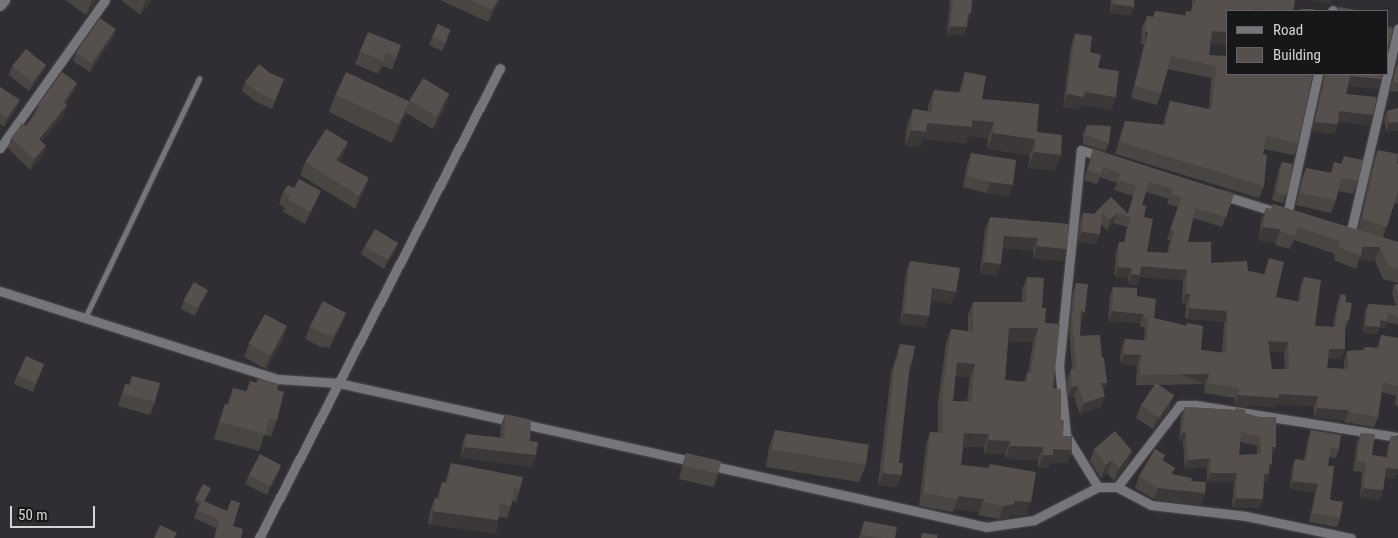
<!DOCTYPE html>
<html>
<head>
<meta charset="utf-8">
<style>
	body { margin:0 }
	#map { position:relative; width:1398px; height:538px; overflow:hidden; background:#302e32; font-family:"Roboto Condensed",sans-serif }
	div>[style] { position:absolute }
	.roads { filter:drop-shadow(0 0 1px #4d4b4f) drop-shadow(0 0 1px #4d4b4f) }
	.service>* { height:4.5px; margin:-2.25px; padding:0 2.25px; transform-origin:2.25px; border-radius:2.25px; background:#767579 }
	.minor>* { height:9px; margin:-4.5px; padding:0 4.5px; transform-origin:4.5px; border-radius:4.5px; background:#767579 }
	.wall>* { inset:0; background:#494543 }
	.shaded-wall>* { inset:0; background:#3c3837; transform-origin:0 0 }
	.building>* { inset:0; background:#55504e; transform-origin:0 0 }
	span { translate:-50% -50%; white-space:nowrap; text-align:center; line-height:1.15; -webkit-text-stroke:4.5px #171719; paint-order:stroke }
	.legend { position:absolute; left:1226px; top:10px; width:162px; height:65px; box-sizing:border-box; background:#171719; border:1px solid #636265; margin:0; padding:6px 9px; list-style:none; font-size:15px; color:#d4d3d6 }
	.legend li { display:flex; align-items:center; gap:10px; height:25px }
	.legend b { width:25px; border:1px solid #636265 }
	.scale { position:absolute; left:10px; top:506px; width:85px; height:22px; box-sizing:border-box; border:2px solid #d4d3d6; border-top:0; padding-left:6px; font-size:15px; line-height:18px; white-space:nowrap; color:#d4d3d6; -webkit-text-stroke:4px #171719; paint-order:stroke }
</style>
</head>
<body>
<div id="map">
	<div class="roads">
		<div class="service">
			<i style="left:85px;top:318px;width:265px;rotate:-64.5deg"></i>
		</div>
		<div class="minor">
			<i style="left:0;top:6px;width:8px;rotate:-50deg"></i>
			<i style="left:1332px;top:11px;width:1px;rotate:-45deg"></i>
			<i style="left:0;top:148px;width:181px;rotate:-54.6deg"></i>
			<i style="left:1222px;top:195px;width:57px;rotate:17.5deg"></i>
			<i style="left:1287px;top:215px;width:144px;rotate:-77.6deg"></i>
			<i style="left:1350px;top:235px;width:212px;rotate:-76.9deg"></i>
			<i style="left:0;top:291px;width:292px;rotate:17.6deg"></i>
			<i style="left:278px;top:379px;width:61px;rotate:3.8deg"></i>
			<i style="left:339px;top:383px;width:366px;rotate:12.5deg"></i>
			<i style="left:709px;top:465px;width:284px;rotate:12.6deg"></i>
			<i style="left:986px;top:527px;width:49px;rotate:-8.3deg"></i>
			<i style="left:1034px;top:520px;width:72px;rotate:-27.3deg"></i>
			<i style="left:1098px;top:487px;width:19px"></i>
			<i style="left:1117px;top:487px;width:38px;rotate:28deg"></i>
			<i style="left:1151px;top:505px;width:96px;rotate:6.6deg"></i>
			<i style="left:1246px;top:516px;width:107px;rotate:11.8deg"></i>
			<i style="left:1098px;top:487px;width:61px;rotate:-121.6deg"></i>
			<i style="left:1066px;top:435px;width:69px;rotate:-95.8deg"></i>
			<i style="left:1059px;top:366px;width:217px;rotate:-84.2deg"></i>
			<i style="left:1081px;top:150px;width:22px;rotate:18deg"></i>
			<i style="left:1117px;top:487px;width:103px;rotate:-52.5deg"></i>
			<i style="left:1180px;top:405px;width:15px"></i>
			<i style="left:1195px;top:405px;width:206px;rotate:9deg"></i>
			<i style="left:259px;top:538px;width:528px;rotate:-62.85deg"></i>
		</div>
	</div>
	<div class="wall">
		<i style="clip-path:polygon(65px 0,97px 0,86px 15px)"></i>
		<i style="clip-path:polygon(121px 0,152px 0,140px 15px)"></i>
		<i style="clip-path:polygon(440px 0,500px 0,488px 22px)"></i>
		<i style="clip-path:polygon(950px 0,972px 0,968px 22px,967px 22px,964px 35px,947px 35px)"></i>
		<i style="clip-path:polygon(1111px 0,1134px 0,1134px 7px,1130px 15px,1110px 13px)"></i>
		<i style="clip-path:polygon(1192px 0,1295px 0,1293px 11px,1227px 11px,1227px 45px,1210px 43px,1209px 55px,1298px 143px,1294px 155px,1264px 149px,1263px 154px,1264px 186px,1259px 198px,1115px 154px,1121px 133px,1125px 121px,1163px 125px,1166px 113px,1170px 101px,1209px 109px,1211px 78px,1168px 69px,1161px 93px,1157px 105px,1131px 98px,1144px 44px,1141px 44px,1142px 28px,1147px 16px,1153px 17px,1155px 11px,1185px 15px,1186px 11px,1190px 12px,1192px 7px)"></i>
		<i style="clip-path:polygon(116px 29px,113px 38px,90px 72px,73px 61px,76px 52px)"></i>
		<i style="clip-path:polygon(1075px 34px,1090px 52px,1098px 68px,1116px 97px,1111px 110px,1081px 105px,1080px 109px,1063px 107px,1071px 46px)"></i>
		<i style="clip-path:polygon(432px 37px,448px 38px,442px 51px,429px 45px)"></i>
		<i style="clip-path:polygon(401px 45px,392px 70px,382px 66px,378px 74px,355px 64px,360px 51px)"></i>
		<i style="clip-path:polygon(1398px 63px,1398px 92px,1390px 91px,1394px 72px)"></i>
		<i style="clip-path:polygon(46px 65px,42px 74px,29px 91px,9px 75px,12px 66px)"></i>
		<i style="clip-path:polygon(965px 72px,982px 99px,1037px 132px,1055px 170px,1028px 168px,1030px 155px,987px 149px,988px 138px,968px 136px,966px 143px,923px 139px,920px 147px,905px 145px,907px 125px,913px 109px,928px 111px,928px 106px,934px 90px,959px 92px)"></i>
		<i style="clip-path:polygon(270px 73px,284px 79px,272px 109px,256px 102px,242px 91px,245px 82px)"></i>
		<i style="clip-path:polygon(1324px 74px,1382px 74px,1378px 89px,1348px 86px,1346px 94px,1369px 125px,1338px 122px,1334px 134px,1312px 132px,1324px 75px)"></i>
		<i style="clip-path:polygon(77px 83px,73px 93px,66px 103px,67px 105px,64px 115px,42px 141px,43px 156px,30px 170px,8px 148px,11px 138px,26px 126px,34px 114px,38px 105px)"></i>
		<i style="clip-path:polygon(0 87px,16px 109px,4px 127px,0 124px)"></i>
		<i style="clip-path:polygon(335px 95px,409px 102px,410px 100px,446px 107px,433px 129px,406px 113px,392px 143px,329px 112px)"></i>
		<i style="clip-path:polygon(1398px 108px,1398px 130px,1386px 132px,1384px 119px,1387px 111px)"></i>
		<i style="clip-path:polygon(1087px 125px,1109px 143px,1106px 151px,1083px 144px,1083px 133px)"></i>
		<i style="clip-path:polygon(348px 142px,343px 155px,339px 162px,364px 191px,355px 209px,300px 175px,305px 162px)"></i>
		<i style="clip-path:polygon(evenodd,1093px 149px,1234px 194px,1222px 227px,1193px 218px,1188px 242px,1211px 263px,1264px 274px,1269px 258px,1276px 297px,1298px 302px,1300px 287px,1304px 277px,1315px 326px,1333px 327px,1337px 304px,1341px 294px,1346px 302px,1349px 320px,1345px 330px,1345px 349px,1341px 359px,1328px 359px,1327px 368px,1344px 369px,1344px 361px,1347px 351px,1364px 350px,1365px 347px,1377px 348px,1381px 335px,1398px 338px,1398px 406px,1395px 405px,1396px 396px,1382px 392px,1378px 417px,1374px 427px,1345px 422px,1345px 420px,1314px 417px,1314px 406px,1276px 404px,1275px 407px,1234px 405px,1235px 398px,1204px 393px,1205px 384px,1159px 385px,1170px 408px,1153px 429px,1136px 418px,1141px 405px,1155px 385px,1136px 385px,1137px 365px,1120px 364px,1121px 349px,1125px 339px,1144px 340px,1145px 327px,1140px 327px,1140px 323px,1108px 321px,1110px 296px,1113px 287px,1137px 296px,1154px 318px,1186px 326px,1187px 323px,1201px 350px,1222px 353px,1224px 321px,1185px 318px,1186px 304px,1182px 304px,1183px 280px,1140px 277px,1137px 285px,1128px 284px,1128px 278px,1114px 277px,1116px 252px,1119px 242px,1124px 242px,1127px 227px,1113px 223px,1107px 230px,1101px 224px,1100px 234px,1096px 244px,1078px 242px,1080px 223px,1083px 213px,1094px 214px,1111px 197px,1128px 214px,1133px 196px,1114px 190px,1117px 183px,1100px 177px,1097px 184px,1084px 180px,1090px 159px,1093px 149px,1146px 192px,1169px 199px,1167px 204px,1178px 207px,1167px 240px,1170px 240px,1167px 253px,1147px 252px,1144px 217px,1142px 205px,1146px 192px,1093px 149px,1269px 351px,1284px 352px,1285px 369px,1272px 369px,1269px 351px)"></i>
		<i style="clip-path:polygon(1378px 150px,1398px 164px,1398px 204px,1394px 203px,1383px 238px,1398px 242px,1398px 283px,1383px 279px,1375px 261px,1359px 260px,1356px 269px,1334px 260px,1335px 254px,1294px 240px,1290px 249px,1275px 245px,1276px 243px,1259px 240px,1261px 221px,1266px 208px,1271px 209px,1273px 204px,1358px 230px,1373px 162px)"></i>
		<i style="clip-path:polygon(971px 153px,1009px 196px,986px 193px,963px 187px,967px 164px)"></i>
		<i style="clip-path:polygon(1344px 156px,1358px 181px,1353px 194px,1338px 191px,1336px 200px,1331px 213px,1296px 205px,1301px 181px,1306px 168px,1331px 173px,1334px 162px,1341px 164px)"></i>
		<i style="clip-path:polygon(1282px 162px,1286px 194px,1283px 203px,1272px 200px,1278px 171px)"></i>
		<i style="clip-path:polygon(283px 192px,316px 203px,305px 224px,283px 212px,285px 208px,279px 204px)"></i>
		<i style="clip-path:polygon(990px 217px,1067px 249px,1063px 261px,1033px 258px,1033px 250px,1002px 248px,1001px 264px,996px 276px,980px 274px,985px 229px)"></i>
		<i style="clip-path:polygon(398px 243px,394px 252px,384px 269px,361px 254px,365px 246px)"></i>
		<i style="clip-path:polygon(910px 261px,952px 304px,931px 300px,929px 316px,925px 327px,900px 324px,906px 272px)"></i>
		<i style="clip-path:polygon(evenodd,1027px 277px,1042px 308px,1045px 323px,1053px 388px,1061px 420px,1063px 436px,1072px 450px,1067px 463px,1050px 463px,1048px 468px,1038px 468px,1038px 460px,1005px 459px,1005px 454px,984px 454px,984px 447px,963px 447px,961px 465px,988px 468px,990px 464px,1026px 515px,1010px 514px,1009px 517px,999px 519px,978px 515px,979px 512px,954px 509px,953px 512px,919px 506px,926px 445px,930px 432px,938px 433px,938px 401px,946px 343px,951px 329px,968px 331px,968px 315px,973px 302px,1022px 302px,1022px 290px,1027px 277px,1008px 342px,1033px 342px,1028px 373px,1027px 373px,1024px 382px,1005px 380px,1008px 342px,1027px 277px,955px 376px,970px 377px,967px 401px,953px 401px,955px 376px)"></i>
		<i style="clip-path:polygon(1076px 283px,1082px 321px,1081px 320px,1080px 336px,1104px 392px,1101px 407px,1080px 414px,1074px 397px,1068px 398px,1067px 380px,1071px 369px,1072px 369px,1069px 327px,1073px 292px)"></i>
		<i style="clip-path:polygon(1398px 284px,1398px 325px,1387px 322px,1384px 328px,1379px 328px,1377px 334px,1363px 333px,1365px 311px,1368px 304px,1396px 306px,1392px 293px,1394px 285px)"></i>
		<i style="clip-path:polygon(208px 290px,204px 299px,195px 316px,181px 309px,184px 300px)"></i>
		<i style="clip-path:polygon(346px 313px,341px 326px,329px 349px,324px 346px,323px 348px,305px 339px,310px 326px)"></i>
		<i style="clip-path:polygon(287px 326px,283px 339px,266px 369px,244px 357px,249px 344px)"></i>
		<i style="clip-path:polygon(900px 344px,912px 362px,909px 373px,899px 463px,897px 487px,878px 485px,891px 373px)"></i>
		<i style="clip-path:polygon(44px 364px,33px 392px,14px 384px,17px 375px)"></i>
		<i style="clip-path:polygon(132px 376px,155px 402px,150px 415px,118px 406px,125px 384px,129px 385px)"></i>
		<i style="clip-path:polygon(258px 379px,277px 390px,277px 420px,271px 437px,264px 435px,259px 451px,214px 439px,219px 421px,225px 404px,227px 405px,233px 388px,246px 391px,250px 381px,256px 383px)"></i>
		<i style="clip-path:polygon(evenodd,1185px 407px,1235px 410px,1236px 408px,1245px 413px,1276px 447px,1272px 456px,1269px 473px,1266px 482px,1264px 482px,1260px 508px,1232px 507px,1234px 482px,1207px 482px,1207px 467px,1185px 469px,1183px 442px,1179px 442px,1181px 416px,1185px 407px,1240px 442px,1257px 446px,1257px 454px,1239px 455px,1240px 442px)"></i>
		<i style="clip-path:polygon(505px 414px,536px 455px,532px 467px,461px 458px,462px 445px,466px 434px,500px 438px,501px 425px)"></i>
		<i style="clip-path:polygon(775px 430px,866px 465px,859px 482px,766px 467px,769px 447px)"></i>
		<i style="clip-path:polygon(1311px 430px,1339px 449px,1336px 458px,1329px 457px,1328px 466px,1330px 500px,1340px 518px,1337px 527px,1309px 522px,1315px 493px,1290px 489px,1292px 468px,1295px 459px,1304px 460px,1308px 439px)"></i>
		<i style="clip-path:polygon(1361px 433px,1372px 455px,1386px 457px,1388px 446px,1391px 436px,1397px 436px,1398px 434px,1398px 472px,1395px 479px,1385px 478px,1383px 490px,1380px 500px,1360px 498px,1362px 472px,1353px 471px,1357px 442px)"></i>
		<i style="clip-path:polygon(1094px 449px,1132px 451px,1127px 464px,1114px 481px,1107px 473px,1101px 478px,1090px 461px)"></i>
		<i style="clip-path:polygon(686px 453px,718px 474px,714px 487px,679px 479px,682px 466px)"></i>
		<i style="clip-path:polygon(1165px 455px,1163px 461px,1175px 468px,1172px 474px,1191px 481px,1205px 493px,1201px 505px,1154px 499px,1135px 488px,1139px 476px)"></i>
		<i style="clip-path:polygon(451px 463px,520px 489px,516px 502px,512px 501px,511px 506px,507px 518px,498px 517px,493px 533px,428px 524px,430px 511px,435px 498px,437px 498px,442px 482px,445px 483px,447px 476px)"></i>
		<i style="clip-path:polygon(281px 465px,278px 474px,267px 495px,245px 484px,249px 475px)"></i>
		<i style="clip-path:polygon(196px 498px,205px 501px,233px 526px,241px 538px,214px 538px,216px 528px,194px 518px,199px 504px,195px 502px)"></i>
		<i style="clip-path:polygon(864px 521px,895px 538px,859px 538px,860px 533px)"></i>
	</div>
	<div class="shaded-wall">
		<i style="clip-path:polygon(92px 0,97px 0,86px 15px,91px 3px)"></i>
		<i style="clip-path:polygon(146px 0,152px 0,140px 15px,145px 2px)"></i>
		<i style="clip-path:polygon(498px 0,500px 0,488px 22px,492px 10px)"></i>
		<i style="clip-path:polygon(1310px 0,1332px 0,1331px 3px)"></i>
		<i style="clip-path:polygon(1113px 4px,1134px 7px,1130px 15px,1110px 13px)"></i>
		<i style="clip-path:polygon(968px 13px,971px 13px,968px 22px,964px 22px)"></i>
		<i style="clip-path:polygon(950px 26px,967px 27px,964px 35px,947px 35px)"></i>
		<i style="clip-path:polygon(116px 29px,113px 38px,90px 72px,93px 64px)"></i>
		<i style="clip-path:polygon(1212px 31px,1227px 32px,1227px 45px,1207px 43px)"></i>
		<i style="left:1145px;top:32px;width:3px;height:13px"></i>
		<i style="clip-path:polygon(46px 65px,42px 74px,29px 91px,33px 82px)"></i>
		<i style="clip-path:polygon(1350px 76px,1381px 79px,1378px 89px,1346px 86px)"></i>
		<i style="clip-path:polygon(77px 83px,73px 93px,60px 112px,64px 102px)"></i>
		<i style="clip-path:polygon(1085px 92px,1116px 97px,1111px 110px,1081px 105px,1080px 109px,1063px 107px,1067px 94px)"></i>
		<i style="clip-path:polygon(450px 94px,446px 107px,433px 129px,438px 116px)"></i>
		<i style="clip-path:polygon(20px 100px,16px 109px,4px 127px,7px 118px)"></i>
		<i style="clip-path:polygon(409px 102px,403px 119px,392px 143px,398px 126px)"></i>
		<i style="clip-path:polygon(67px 105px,64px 115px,35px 149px,39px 139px)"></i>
		<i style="clip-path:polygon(1339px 111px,1373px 115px,1369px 125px,1335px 122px)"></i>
		<i style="clip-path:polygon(972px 120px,994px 122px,988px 138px,968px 136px,966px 143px,923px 139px,920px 147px,905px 145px,911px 130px,927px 123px)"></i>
		<i style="clip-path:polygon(1315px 122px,1338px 124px,1334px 134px,1312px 132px)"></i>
		<i style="clip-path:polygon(1398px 122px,1398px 130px,1386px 132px,1389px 123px)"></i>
		<i style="clip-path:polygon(993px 133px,1035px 139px,1030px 155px,987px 149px)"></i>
		<i style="clip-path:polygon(348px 142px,343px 155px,332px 173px,336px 160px)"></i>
		<i style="clip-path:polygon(46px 146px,43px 156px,30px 170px,34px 159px)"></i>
		<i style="clip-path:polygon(1034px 152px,1061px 155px,1055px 170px,1028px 168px)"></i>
		<i style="clip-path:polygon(369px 178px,364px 191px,355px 209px,359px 196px)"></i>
		<i style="clip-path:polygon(990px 182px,1013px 185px,1009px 196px,986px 193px)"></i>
		<i style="clip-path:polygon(321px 191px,316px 203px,305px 224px,310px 212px)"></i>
		<i style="clip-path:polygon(1117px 213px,1113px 223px,1107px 230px,1110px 220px)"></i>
		<i style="clip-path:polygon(1263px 227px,1280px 229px,1276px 243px,1259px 240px)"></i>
		<i style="clip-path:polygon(1082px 232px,1100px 234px,1096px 244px,1078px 242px)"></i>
		<i style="clip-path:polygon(1004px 236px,1038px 238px,1033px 250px,999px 248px)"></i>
		<i style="clip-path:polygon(398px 243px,394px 252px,384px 269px,387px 260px)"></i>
		<i style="clip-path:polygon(1037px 246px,1067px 249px,1063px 261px,1033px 258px)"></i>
		<i style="clip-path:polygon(1362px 247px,1380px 247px,1375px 261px,1359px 260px)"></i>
		<i style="clip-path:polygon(984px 262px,1001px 264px,996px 276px,980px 274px)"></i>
		<i style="clip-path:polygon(1141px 266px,1187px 270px,1183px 280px,1140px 277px,1137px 285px,1128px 284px,1131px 274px)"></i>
		<i style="clip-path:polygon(1118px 267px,1132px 268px,1128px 278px,1114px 277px)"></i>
		<i style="clip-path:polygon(932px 288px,956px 292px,952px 304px,928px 300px)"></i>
		<i style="clip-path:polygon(208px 290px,204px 299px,195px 316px,198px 308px)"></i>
		<i style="clip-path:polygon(1186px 294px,1190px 294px,1186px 304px,1182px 304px)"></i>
		<i style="left:1189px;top:308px;width:38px;height:11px;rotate:5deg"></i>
		<i style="left:1081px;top:311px;width:4px;height:9px;rotate:14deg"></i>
		<i style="clip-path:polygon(1112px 311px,1144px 314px,1140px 323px,1108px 321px)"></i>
		<i style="clip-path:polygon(346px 313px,341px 326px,329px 349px,334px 336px)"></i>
		<i style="clip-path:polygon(904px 313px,929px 316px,925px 327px,900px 324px)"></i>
		<i style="clip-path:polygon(1380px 320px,1387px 321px,1384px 328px,1379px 328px,1377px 334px,1363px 333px,1366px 326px)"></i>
		<i style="clip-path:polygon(287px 326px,283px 339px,266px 369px,270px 356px)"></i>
		<i style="clip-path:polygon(1009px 328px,1038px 328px,1033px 342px,1004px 342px)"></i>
		<i style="clip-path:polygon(1268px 341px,1288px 342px,1284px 352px,1264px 351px)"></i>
		<i style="clip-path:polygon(1329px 349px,1345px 349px,1341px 359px,1325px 359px)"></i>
		<i style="clip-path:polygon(1124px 354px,1141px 355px,1137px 365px,1120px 364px)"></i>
		<i style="clip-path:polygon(957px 362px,975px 364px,970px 377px,952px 375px)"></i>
		<i style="left:1209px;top:374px;width:11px;height:69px;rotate:112deg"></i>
		<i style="clip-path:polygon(1101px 383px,1107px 383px,1103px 393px)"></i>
		<i style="clip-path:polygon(1078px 386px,1074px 397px,1068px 398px,1072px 387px)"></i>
		<i style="clip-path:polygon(1279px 394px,1318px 396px,1314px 406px,1276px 404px,1275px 407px,1234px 405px,1238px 395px)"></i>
		<i style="clip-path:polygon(1174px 395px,1170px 408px,1153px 429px,1158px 416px)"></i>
		<i style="clip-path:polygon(1105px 396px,1101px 407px,1080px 414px,1084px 403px)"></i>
		<i style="clip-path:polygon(1317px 408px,1349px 410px,1345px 420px,1314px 417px)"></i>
		<i style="clip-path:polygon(964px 433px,989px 434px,984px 447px,959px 446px)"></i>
		<i style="clip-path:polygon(1182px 433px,1186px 433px,1183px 442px,1179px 442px)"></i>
		<i style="clip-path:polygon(989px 440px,1010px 441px,1005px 454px,984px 454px)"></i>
		<i style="clip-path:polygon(1010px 446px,1043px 447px,1038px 460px,1005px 459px)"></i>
		<i style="clip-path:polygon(465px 447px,536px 455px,532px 467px,461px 458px)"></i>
		<i style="clip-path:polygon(1272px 447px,1276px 447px,1273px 456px,1268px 456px)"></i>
		<i style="clip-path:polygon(1053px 449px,1072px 450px,1067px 463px,1050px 463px,1048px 468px,1038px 468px,1043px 455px)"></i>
		<i style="clip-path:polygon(1132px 451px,1127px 464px,1114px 481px,1119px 468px)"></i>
		<i style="clip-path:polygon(1210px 458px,1207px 467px,1185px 469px,1188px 460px)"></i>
		<i style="clip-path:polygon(1112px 460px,1107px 473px,1101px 478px,1106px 465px)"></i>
		<i style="clip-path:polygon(1269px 464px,1272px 464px,1269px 473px)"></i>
		<i style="clip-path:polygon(281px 465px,278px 474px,267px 495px,270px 486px)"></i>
		<i style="clip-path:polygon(1398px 466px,1398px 472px,1395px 479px,1382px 478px,1386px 468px)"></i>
		<i style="clip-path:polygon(883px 473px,902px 475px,897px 487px,878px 485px)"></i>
		<i style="clip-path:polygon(1211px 473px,1237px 473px,1234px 482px,1207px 482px)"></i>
		<i style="clip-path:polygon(1269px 473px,1266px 482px,1261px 483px,1264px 474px)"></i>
		<i style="clip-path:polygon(1293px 481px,1318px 484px,1315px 493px,1290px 489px)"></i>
		<i style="clip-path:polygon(1158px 488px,1205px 493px,1201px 505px,1154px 499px)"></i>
		<i style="clip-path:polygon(1364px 488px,1383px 490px,1380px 500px,1360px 498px)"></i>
		<i style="clip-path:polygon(958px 496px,984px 499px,979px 512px,954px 509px,957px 499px)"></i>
		<i style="clip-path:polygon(1236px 498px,1263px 499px,1260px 508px,1232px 507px)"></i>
		<i style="clip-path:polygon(1015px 501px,1031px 502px,1026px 515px,1010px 514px,1009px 517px,999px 519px,1003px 506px)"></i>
		<i style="left:433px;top:511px;width:66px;height:14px;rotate:8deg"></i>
	</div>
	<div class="building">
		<i style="clip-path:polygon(470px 0,498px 0,492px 10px)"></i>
		<i style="clip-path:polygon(953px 0,972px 0,971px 13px,968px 13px,967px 27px,950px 26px)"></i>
		<i style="clip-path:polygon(1114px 0,1134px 0,1134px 7px,1113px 4px)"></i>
		<i style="clip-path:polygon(1196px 0,1295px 0,1293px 11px,1273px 11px,1255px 8px,1254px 11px,1227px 11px,1227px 32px,1212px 31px,1209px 55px,1227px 56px,1227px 74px,1313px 74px,1298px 143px,1266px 136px,1263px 154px,1267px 155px,1264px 186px,1120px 142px,1125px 121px,1165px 125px,1170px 101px,1209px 109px,1212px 108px,1216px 66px,1171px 56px,1161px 93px,1135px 86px,1148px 32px,1145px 32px,1147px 16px,1154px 17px,1155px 11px,1186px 16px,1186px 11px,1192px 12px,1193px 4px,1195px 4px)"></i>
		<i style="clip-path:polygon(1339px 7px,1362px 11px,1338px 11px)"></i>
		<i style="left:1300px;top:9px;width:14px;height:2px"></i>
		<i style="left:100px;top:18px;width:19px;height:42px;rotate:35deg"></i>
		<i style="left:438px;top:24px;width:14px;height:14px;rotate:25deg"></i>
		<i style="clip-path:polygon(1387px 26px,1393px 28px,1389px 45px,1387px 44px)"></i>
		<i style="clip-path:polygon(368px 32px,401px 45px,396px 58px,386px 53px,383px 61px,360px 51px)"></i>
		<i style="clip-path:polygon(1075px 34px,1092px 36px,1090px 52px,1101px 55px,1098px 68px,1119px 71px,1116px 97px,1085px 92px,1084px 97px,1067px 94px)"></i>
		<i style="left:26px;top:49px;width:26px;height:22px;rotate:39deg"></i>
		<i style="clip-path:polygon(1398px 63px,1398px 83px,1393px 82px)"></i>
		<i style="clip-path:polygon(259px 64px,270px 73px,284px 79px,275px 100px,259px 93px,245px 82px)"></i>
		<i style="clip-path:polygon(62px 72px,77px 83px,64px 102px,67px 105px,39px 139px,46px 146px,34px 159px,11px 138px,22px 123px,26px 126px,40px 107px,38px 105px)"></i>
		<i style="left:346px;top:72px;width:70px;height:25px;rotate:25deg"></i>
		<i style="clip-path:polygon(965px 72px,986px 76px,982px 99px,1039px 104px,1037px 132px,1062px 135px,1061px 155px,1034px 152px,1035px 139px,993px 133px,994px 122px,972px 120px,972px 127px,927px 123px,926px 132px,911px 130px,913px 109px,932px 112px,934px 90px,961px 93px)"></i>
		<i style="clip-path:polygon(1326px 74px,1382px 74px,1381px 79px,1350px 76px,1346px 94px,1377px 97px,1373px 115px,1339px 111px,1338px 124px,1315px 122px)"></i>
		<i style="left:423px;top:78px;width:31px;height:26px;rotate:31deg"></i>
		<i style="clip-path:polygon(0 87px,20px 100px,7px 118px,0 113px)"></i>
		<i style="clip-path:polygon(1398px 108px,1398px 122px,1389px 123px,1387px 111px)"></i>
		<i style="clip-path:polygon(1087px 125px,1111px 126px,1109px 143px,1086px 135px)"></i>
		<i style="clip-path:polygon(326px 129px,348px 142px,336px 160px,369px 178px,359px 196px,305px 162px)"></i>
		<i style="clip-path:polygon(evenodd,1093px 149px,1234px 194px,1226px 217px,1195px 208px,1188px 242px,1211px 242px,1211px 263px,1247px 261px,1248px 271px,1265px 275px,1269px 258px,1284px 262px,1276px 297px,1300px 302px,1304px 277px,1321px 280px,1315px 326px,1335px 327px,1341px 294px,1346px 295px,1346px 302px,1352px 303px,1349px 320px,1345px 320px,1345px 349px,1329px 349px,1327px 368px,1349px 369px,1347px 351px,1364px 350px,1365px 347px,1379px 348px,1381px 335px,1398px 338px,1398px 386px,1383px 382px,1378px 417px,1349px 412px,1349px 410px,1317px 408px,1318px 396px,1279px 394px,1279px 398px,1238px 395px,1239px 388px,1207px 383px,1209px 374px,1140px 375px,1141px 355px,1124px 354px,1125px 339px,1147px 341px,1148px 318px,1143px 317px,1144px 314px,1112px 311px,1113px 287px,1137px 288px,1137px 296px,1156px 299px,1154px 318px,1187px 326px,1187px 323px,1203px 326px,1201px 350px,1226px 353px,1227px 311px,1189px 308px,1190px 294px,1186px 294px,1187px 270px,1141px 266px,1140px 275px,1131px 274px,1132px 268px,1118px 267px,1119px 242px,1125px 242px,1130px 217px,1117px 213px,1110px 220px,1102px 212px,1100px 234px,1082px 232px,1083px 213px,1094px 214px,1111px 197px,1128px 214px,1136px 186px,1118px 180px,1120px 173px,1103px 167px,1101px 174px,1088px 170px,1093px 149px,1149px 182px,1173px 189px,1171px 194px,1182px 197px,1170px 230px,1174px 231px,1169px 253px,1147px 252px,1153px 219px,1144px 217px,1146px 206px,1142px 205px,1149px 182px,1093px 149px,1268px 341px,1288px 342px,1289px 369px,1272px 369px,1268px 341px)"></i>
		<i style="clip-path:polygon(1378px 150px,1398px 154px,1397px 164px,1398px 164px,1398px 191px,1387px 227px,1362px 219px)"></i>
		<i style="clip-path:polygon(971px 153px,1016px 160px,1013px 185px,990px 182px,967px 176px)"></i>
		<i style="clip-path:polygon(1344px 156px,1363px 160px,1358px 181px,1341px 178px,1336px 200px,1300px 193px,1306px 168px,1332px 173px,1334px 162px,1342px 164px)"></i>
		<i style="left:1282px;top:162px;width:11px;height:31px;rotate:10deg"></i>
		<i style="clip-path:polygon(299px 179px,321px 191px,310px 212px,288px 200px,290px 196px,283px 192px,288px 185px,294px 188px)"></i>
		<i style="clip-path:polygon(1273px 204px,1398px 242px,1398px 269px,1388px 266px,1380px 247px,1362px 247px,1361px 256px,1338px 247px,1340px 241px,1298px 227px,1295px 236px,1280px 231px,1280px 229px,1263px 227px,1266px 208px,1272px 209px)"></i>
		<i style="clip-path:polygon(990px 217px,1069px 224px,1067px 249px,1037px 246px,1038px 238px,1004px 236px,1001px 264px,984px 262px)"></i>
		<i style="left:375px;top:229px;width:27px;height:20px;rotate:31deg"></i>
		<i style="clip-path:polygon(910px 261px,960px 268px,956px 292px,932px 288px,929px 316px,904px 313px)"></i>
		<i style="clip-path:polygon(evenodd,1027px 277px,1044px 278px,1042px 308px,1046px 308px,1045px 323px,1060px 324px,1053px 388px,1061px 389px,1061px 420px,1064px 420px,1063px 436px,1072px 436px,1072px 450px,1053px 449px,1053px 455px,1043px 455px,1043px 447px,1010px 446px,1010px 441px,989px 440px,989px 434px,964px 433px,961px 465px,989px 468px,990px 464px,1036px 472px,1031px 502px,1015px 501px,1014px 504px,1003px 506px,983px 502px,984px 499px,958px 496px,957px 499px,924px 493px,930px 432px,943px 433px,943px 388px,951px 329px,973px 332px,973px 302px,1026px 302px,1027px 277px,1009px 328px,1038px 328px,1031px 373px,1027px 373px,1027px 382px,1005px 380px,1009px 328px,1027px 277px,957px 362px,975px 364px,971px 402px,953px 401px,957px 362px)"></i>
		<i style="left:194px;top:282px;width:16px;height:21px;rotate:30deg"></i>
		<i style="clip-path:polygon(1076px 283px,1088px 284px,1085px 312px,1081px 311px,1080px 336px,1074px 336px,1074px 337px,1073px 337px,1072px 318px)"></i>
		<i style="clip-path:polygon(1398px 284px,1398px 295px,1394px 285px)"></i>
		<i style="clip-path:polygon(323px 301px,346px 313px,334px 336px,329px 334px,328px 336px,310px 326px)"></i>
		<i style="clip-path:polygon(1368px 304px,1398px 306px,1398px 317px,1388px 313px,1387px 321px,1380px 320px,1380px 327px,1366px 326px)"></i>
		<i style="left:265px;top:314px;width:25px;height:34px;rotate:29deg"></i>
		<i style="clip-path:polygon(1100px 335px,1102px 358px,1104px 358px,1107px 383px,1101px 383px,1105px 396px,1084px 403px,1078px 386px,1072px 387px,1071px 369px,1076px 369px,1074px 336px)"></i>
		<i style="clip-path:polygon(900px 344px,915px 346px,912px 362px,910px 362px,899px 463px,903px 463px,902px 475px,883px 473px,895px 361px,897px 361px)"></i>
		<i style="left:26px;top:356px;width:20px;height:21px;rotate:24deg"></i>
		<i style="clip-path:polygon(132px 376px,160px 383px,155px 402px,123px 394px,125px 384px,130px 385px)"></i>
		<i style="clip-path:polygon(258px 379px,279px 384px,277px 390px,284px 392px,277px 420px,269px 418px,265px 434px,220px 422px,225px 404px,229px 405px,233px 388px,247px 392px,250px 381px,257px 383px)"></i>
		<i style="left:1156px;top:383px;width:22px;height:27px;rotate:34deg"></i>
		<i style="clip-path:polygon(evenodd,1185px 407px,1235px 410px,1236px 408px,1246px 410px,1245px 413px,1260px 417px,1276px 417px,1276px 447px,1272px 447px,1272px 464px,1269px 464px,1269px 473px,1264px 474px,1263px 499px,1236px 498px,1237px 473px,1211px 473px,1210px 458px,1188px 460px,1186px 433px,1182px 433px,1185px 407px,1241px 432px,1260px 437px,1261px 454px,1239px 455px,1241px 432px)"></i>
		<i style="clip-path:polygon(505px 414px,531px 420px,530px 441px,538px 442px,536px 455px,465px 447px,466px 434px,504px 438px)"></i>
		<i style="left:775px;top:430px;width:95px;height:20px;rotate:9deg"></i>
		<i style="clip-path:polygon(1311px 430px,1341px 435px,1339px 449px,1330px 448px,1328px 466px,1334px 466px,1330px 500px,1343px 502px,1340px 518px,1312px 513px,1318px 484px,1293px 481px,1295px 459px,1306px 461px)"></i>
		<i style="clip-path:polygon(1115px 431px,1132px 451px,1119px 468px,1112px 460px,1106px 465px,1094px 449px)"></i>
		<i style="clip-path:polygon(1361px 433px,1375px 434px,1372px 455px,1388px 458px,1391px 436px,1398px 437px,1398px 434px,1398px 469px,1386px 468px,1383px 490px,1364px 488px,1366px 462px,1357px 461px)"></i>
		<i style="clip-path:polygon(1155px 449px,1165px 455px,1162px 460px,1175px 468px,1171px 474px,1192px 478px,1191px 481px,1206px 482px,1205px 493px,1158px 488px,1139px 476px)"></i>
		<i style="left:686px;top:453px;width:36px;height:13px;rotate:13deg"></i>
		<i style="left:260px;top:454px;width:24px;height:24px;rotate:28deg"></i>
		<i style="clip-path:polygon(451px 463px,523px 477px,520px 489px,514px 488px,511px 506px,500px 504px,498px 520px,433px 511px,435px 498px,439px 499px,442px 482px,447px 483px)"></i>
		<i style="left:203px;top:484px;width:9px;height:16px;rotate:27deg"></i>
		<i style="clip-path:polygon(202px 500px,227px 511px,231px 500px,240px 503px,233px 526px,243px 529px,241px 538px,215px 538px,219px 520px,197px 510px)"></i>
		<i style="clip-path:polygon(864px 521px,897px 527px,895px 538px,881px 538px,862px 535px)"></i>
		<i style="clip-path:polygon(160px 525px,177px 533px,174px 538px,154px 538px)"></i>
		<i style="clip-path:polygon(922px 533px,938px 535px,937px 538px,921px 538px)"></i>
	</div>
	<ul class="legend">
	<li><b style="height:6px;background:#767579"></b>Road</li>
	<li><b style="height:14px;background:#55504e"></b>Building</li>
	</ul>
	<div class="scale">50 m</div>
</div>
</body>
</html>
